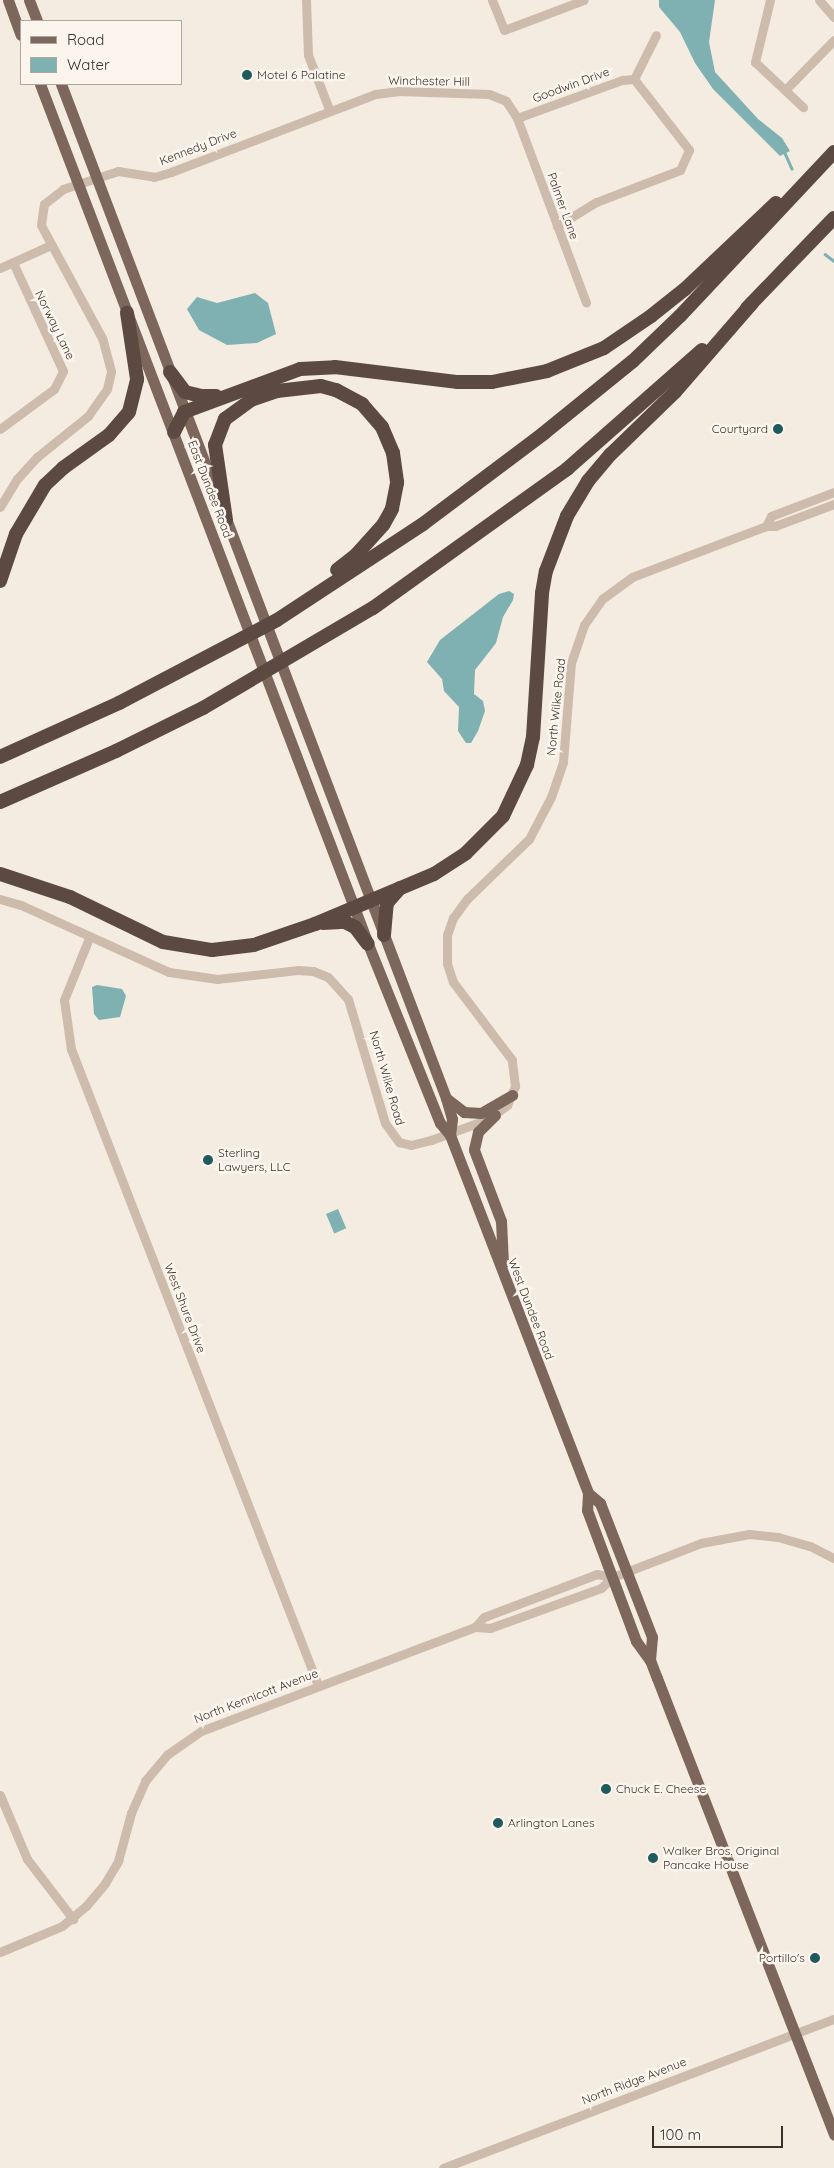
<!DOCTYPE html>
<html>
<head>
<meta charset="utf-8">
<style>
	body { margin:0 }
	#map { position:relative; width:834px; height:2168px; overflow:hidden; background:#f4ebe1; font-family:Quicksand,sans-serif }
	div>[style] { position:absolute }
	.water>* { inset:0; background:#7fb0b2; transform-origin:0 0 }
	.stream>* { height:2.5px; margin:-1.25px; padding:0 1.25px; transform-origin:1.25px; border-radius:1.25px; background:#7fb0b2 }
	.minor>* { height:9px; margin:-4.5px; padding:0 4.5px; transform-origin:4.5px; border-radius:4.5px; background:#cdbbac }
	.major>* { height:11px; margin:-5.5px; padding:0 5.5px; transform-origin:5.5px; border-radius:5.5px; background:#7d675c }
	.highway>* { height:14px; margin:-7px; padding:0 7px; transform-origin:7px; border-radius:7px; background:#5c4a42 }
	.dots>* { width:14px; height:14px; translate:-50% -50%; box-sizing:border-box; border:2px solid #fbf5ee; border-radius:50% }
	span { translate:-50% -50%; white-space:nowrap; text-align:center; line-height:1.15; -webkit-text-stroke:5px #fbf5ee; paint-order:stroke }
	.poi-label { font-size:12px; color:#3b302b }
	.left { translate:0 -50%; text-align:left }
	.right { translate:-100% -50%; text-align:right }
	.street-label { font-size:12px; color:#3b302b }
	.legend { position:absolute; left:20px; top:20px; width:162px; height:65px; box-sizing:border-box; background:#fbf5ee; border:1px solid #aea6a0; margin:0; padding:6px 9px; list-style:none; font-size:15px; color:#3b302b }
	.legend li { display:flex; align-items:center; gap:10px; height:25px }
	.legend b { width:25px; border:1px solid #aea6a0 }
	.scale { position:absolute; left:652px; top:2126px; width:131px; height:22px; box-sizing:border-box; border:2px solid #3b302b; border-top:0; padding-left:6px; font-size:15px; line-height:18px; white-space:nowrap; color:#3b302b; -webkit-text-stroke:4px #fbf5ee; paint-order:stroke }
</style>
</head>
<body>
<div id="map">
	<div class="water">
		<i style="clip-path:polygon(659px 0,715px 0,709px 42px,715px 72px,758px 119px,782px 138px,790px 151px,780px 156px,713px 89px,695px 63px,680px 32px,659px 7px)"></i>
		<i style="clip-path:polygon(255px 293px,268px 303px,276px 334px,257px 343px,227px 345px,199px 330px,187px 309px,197px 297px,217px 303px)"></i>
		<i style="clip-path:polygon(509px 591px,514px 594px,513px 600px,503px 617px,496px 643px,475px 670px,474px 694px,483px 701px,485px 711px,478px 731px,471px 743px,466px 743px,458px 731px,459px 707px,444px 691px,442px 679px,427px 662px,440px 640px,499px 594px)"></i>
		<i style="clip-path:polygon(97px 985px,122px 989px,126px 996px,120px 1017px,99px 1020px,94px 1014px,92px 987px)"></i>
		<i style="left:338px;top:1209px;width:21px;height:13px;rotate:67deg"></i>
	</div>
	<div class="stream">
		<i style="left:785px;top:153px;width:17px;rotate:66deg"></i>
		<i style="left:825px;top:254px;width:11px;rotate:38deg"></i>
	</div>
	<div class="minor">
		<i style="left:306px;top:0;width:55px;rotate:87.9deg"></i>
		<i style="left:308px;top:55px;width:58px;rotate:68.7deg"></i>
		<i style="left:492px;top:0;width:32px;rotate:68deg"></i>
		<i style="left:504px;top:30px;width:85px;rotate:-20.6deg"></i>
		<i style="left:770px;top:0;width:64px;rotate:103.6deg"></i>
		<i style="left:755px;top:62px;width:66px;rotate:43.2deg"></i>
		<i style="left:819px;top:0;width:23px;rotate:49deg"></i>
		<i style="left:634px;top:79px;width:49px;rotate:-63.4deg"></i>
		<i style="left:785px;top:90px;width:70px;rotate:-45.6deg"></i>
		<i style="left:517px;top:118px;width:112px;rotate:-19.9deg"></i>
		<i style="left:622px;top:80px;width:12px;rotate:-5deg"></i>
		<i style="left:634px;top:79px;width:90px;rotate:52.2deg"></i>
		<i style="left:689px;top:150px;width:22px;rotate:114deg"></i>
		<i style="left:680px;top:170px;width:90px;rotate:159.1deg"></i>
		<i style="left:596px;top:202px;width:46px;rotate:148.4deg"></i>
		<i style="left:0;top:268px;width:56px;rotate:-24.3deg"></i>
		<i style="left:0;top:429px;width:67px;rotate:-36.5deg"></i>
		<i style="left:54px;top:389px;width:20px;rotate:-63deg"></i>
		<i style="left:63px;top:371px;width:119px;rotate:-114.8deg"></i>
		<i style="left:0;top:507px;width:33px;rotate:-59deg"></i>
		<i style="left:17px;top:479px;width:30px;rotate:-48deg"></i>
		<i style="left:37px;top:457px;width:65px;rotate:-38.8deg"></i>
		<i style="left:88px;top:416px;width:33px;rotate:-55deg"></i>
		<i style="left:107px;top:389px;width:18px;rotate:-77deg"></i>
		<i style="left:111px;top:371px;width:34px;rotate:-105deg"></i>
		<i style="left:102px;top:338px;width:128px;rotate:-118.4deg"></i>
		<i style="left:41px;top:225px;width:21px;rotate:-82deg"></i>
		<i style="left:44px;top:204px;width:24px;rotate:-38deg"></i>
		<i style="left:63px;top:189px;width:58px;rotate:-18.1deg"></i>
		<i style="left:118px;top:171px;width:36px;rotate:9deg"></i>
		<i style="left:154px;top:177px;width:18px;rotate:-16deg"></i>
		<i style="left:171px;top:172px;width:218px;rotate:-20.9deg"></i>
		<i style="left:375px;top:94px;width:23px;rotate:-7deg"></i>
		<i style="left:398px;top:91px;width:91px;rotate:1.9deg"></i>
		<i style="left:489px;top:94px;width:18px;rotate:22deg"></i>
		<i style="left:506px;top:101px;width:20px;rotate:57deg"></i>
		<i style="left:517px;top:118px;width:197px;rotate:69.5deg"></i>
		<i style="left:766px;top:526px;width:11px;rotate:-63deg"></i>
		<i style="left:771px;top:516px;width:67px;rotate:-20.9deg"></i>
		<i style="left:0;top:899px;width:22px;rotate:16deg"></i>
		<i style="left:21px;top:905px;width:162px;rotate:24.4deg"></i>
		<i style="left:169px;top:972px;width:49px;rotate:8.3deg"></i>
		<i style="left:217px;top:979px;width:81px;rotate:-6.3deg"></i>
		<i style="left:298px;top:970px;width:15px;rotate:4deg"></i>
		<i style="left:313px;top:971px;width:16px;rotate:22deg"></i>
		<i style="left:328px;top:977px;width:30px;rotate:48deg"></i>
		<i style="left:348px;top:999px;width:129px;rotate:73.4deg"></i>
		<i style="left:385px;top:1123px;width:24px;rotate:54deg"></i>
		<i style="left:399px;top:1142px;width:12px;rotate:14deg"></i>
		<i style="left:411px;top:1145px;width:21px;rotate:-14deg"></i>
		<i style="left:431px;top:1140px;width:61px;rotate:-20.2deg"></i>
		<i style="left:488px;top:1119px;width:24px;rotate:-36deg"></i>
		<i style="left:507px;top:1105px;width:21px;rotate:-67deg"></i>
		<i style="left:515px;top:1086px;width:26px;rotate:-97deg"></i>
		<i style="left:512px;top:1060px;width:98px;rotate:-127.1deg"></i>
		<i style="left:453px;top:982px;width:19px;rotate:-108deg"></i>
		<i style="left:447px;top:964px;width:29px;rotate:-90deg"></i>
		<i style="left:447px;top:935px;width:18px;rotate:-71deg"></i>
		<i style="left:453px;top:918px;width:24px;rotate:-54deg"></i>
		<i style="left:467px;top:899px;width:86px;rotate:-44.1deg"></i>
		<i style="left:529px;top:839px;width:47px;rotate:-62.4deg"></i>
		<i style="left:551px;top:797px;width:37px;rotate:-71deg"></i>
		<i style="left:563px;top:762px;width:99px;rotate:-85.4deg"></i>
		<i style="left:571px;top:663px;width:40px;rotate:-71.1deg"></i>
		<i style="left:584px;top:625px;width:32px;rotate:-55deg"></i>
		<i style="left:602px;top:599px;width:37px;rotate:-36deg"></i>
		<i style="left:632px;top:577px;width:143px;rotate:-20.8deg"></i>
		<i style="left:766px;top:526px;width:9px"></i>
		<i style="left:775px;top:526px;width:63px;rotate:-20.4deg"></i>
		<i style="left:89px;top:938px;width:67px;rotate:112deg"></i>
		<i style="left:64px;top:1000px;width:49px;rotate:81.9deg"></i>
		<i style="left:71px;top:1049px;width:682px;rotate:68.78deg"></i>
		<i style="left:475px;top:1627px;width:13px;rotate:-48deg"></i>
		<i style="left:484px;top:1617px;width:121px;rotate:-20.8deg"></i>
		<i style="left:597px;top:1574px;width:16px;rotate:11deg"></i>
		<i style="left:0;top:1795px;width:69px;rotate:67.1deg"></i>
		<i style="left:27px;top:1859px;width:76px;rotate:52.5deg"></i>
		<i style="left:0;top:1952px;width:67px;rotate:-22.8deg"></i>
		<i style="left:62px;top:1926px;width:31px;rotate:-40deg"></i>
		<i style="left:86px;top:1906px;width:30px;rotate:-50deg"></i>
		<i style="left:105px;top:1883px;width:26px;rotate:-59deg"></i>
		<i style="left:118px;top:1861px;width:50px;rotate:-74.8deg"></i>
		<i style="left:131px;top:1813px;width:35px;rotate:-66deg"></i>
		<i style="left:145px;top:1781px;width:35px;rotate:-50deg"></i>
		<i style="left:168px;top:1754px;width:40px;rotate:-34.9deg"></i>
		<i style="left:201px;top:1731px;width:293px;rotate:-20.8deg"></i>
		<i style="left:475px;top:1627px;width:15px;rotate:4deg"></i>
		<i style="left:490px;top:1628px;width:118px;rotate:-19.8deg"></i>
		<i style="left:601px;top:1588px;width:16px;rotate:-43deg"></i>
		<i style="left:613px;top:1577px;width:94px;rotate:-21.1deg"></i>
		<i style="left:701px;top:1543px;width:49px;rotate:-10.6deg"></i>
		<i style="left:749px;top:1534px;width:29px;rotate:6deg"></i>
		<i style="left:778px;top:1537px;width:33px;rotate:16deg"></i>
		<i style="left:810px;top:1546px;width:27px;rotate:27deg"></i>
		<i style="left:443px;top:2168px;width:418px;rotate:-20.9deg"></i>
	</div>
	<div class="major">
		<i style="left:8px;top:0;width:37px;rotate:70deg"></i>
		<i style="left:29px;top:0;width:22px;rotate:69deg"></i>
		<i style="left:40px;top:84px;width:920px;rotate:69.12deg"></i>
		<i style="left:368px;top:944px;width:193px;rotate:68.1deg"></i>
		<i style="left:440px;top:1123px;width:16px;rotate:50deg"></i>
		<i style="left:450px;top:1135px;width:384px;rotate:68.9deg"></i>
		<i style="left:588px;top:1493px;width:17px;rotate:93deg"></i>
		<i style="left:587px;top:1510px;width:140px;rotate:69.5deg"></i>
		<i style="left:636px;top:1641px;width:24px;rotate:54deg"></i>
		<i style="left:650px;top:1660px;width:19px;rotate:69deg"></i>
		<i style="left:657px;top:1678px;width:490px;rotate:68.8deg"></i>
		<i style="left:61px;top:84px;width:1085px;rotate:69.21deg"></i>
		<i style="left:446px;top:1098px;width:22px;rotate:74deg"></i>
		<i style="left:452px;top:1119px;width:16px;rotate:97deg"></i>
		<i style="left:446px;top:1098px;width:23px;rotate:38deg"></i>
		<i style="left:464px;top:1112px;width:17px;rotate:3deg"></i>
		<i style="left:481px;top:1113px;width:36px;rotate:-30deg"></i>
		<i style="left:495px;top:1115px;width:24px;rotate:135deg"></i>
		<i style="left:478px;top:1132px;width:18px;rotate:103deg"></i>
		<i style="left:474px;top:1150px;width:76px;rotate:69.2deg"></i>
		<i style="left:501px;top:1221px;width:42px;rotate:87.3deg"></i>
		<i style="left:588px;top:1493px;width:16px;rotate:40deg"></i>
		<i style="left:600px;top:1503px;width:144px;rotate:68.8deg"></i>
		<i style="left:652px;top:1637px;width:23px;rotate:95deg"></i>
	</div>
	<div class="highway">
		<i style="left:747px;top:308px;width:125px;rotate:-46deg"></i>
		<i style="left:170px;top:372px;width:25px;rotate:53deg"></i>
		<i style="left:185px;top:392px;width:16px;rotate:14deg"></i>
		<i style="left:201px;top:396px;width:15px"></i>
		<i style="left:174px;top:432px;width:22px;rotate:-63deg"></i>
		<i style="left:184px;top:412px;width:124px;rotate:-20.3deg"></i>
		<i style="left:300px;top:369px;width:35px;rotate:-3deg"></i>
		<i style="left:335px;top:367px;width:124px;rotate:7deg"></i>
		<i style="left:458px;top:382px;width:34px"></i>
		<i style="left:492px;top:382px;width:56px;rotate:-11.3deg"></i>
		<i style="left:547px;top:371px;width:61px;rotate:-22deg"></i>
		<i style="left:604px;top:348px;width:57px;rotate:-34.2deg"></i>
		<i style="left:651px;top:316px;width:43px;rotate:-38.5deg"></i>
		<i style="left:685px;top:289px;width:125px;rotate:-43.4deg"></i>
		<i style="left:226px;top:520px;width:76px;rotate:-98.3deg"></i>
		<i style="left:215px;top:445px;width:28px;rotate:-69deg"></i>
		<i style="left:225px;top:419px;width:32px;rotate:-36deg"></i>
		<i style="left:251px;top:400px;width:28px;rotate:-19deg"></i>
		<i style="left:277px;top:391px;width:44px;rotate:-6.5deg"></i>
		<i style="left:321px;top:386px;width:16px;rotate:15deg"></i>
		<i style="left:336px;top:390px;width:30px;rotate:28deg"></i>
		<i style="left:362px;top:404px;width:30px;rotate:49deg"></i>
		<i style="left:382px;top:427px;width:28px;rotate:67deg"></i>
		<i style="left:393px;top:453px;width:30px;rotate:82deg"></i>
		<i style="left:397px;top:483px;width:26px;rotate:101deg"></i>
		<i style="left:392px;top:509px;width:18px;rotate:119deg"></i>
		<i style="left:383px;top:525px;width:40px;rotate:132deg"></i>
		<i style="left:356px;top:555px;width:24px;rotate:142deg"></i>
		<i style="left:0;top:581px;width:50px;rotate:-71.2deg"></i>
		<i style="left:16px;top:534px;width:57px;rotate:-59.4deg"></i>
		<i style="left:45px;top:485px;width:25px;rotate:-43deg"></i>
		<i style="left:63px;top:468px;width:57px;rotate:-35.7deg"></i>
		<i style="left:109px;top:435px;width:30px;rotate:-49deg"></i>
		<i style="left:129px;top:412px;width:34px;rotate:-76deg"></i>
		<i style="left:137px;top:379px;width:67px;rotate:-98.6deg"></i>
		<i style="left:0;top:757px;width:131px;rotate:-24.4deg"></i>
		<i style="left:119px;top:703px;width:178px;rotate:-27.7deg"></i>
		<i style="left:277px;top:620px;width:175px;rotate:-33.3deg"></i>
		<i style="left:423px;top:524px;width:151px;rotate:-36.9deg"></i>
		<i style="left:544px;top:433px;width:114px;rotate:-39deg"></i>
		<i style="left:633px;top:361px;width:65px;rotate:-43.8deg"></i>
		<i style="left:680px;top:316px;width:225px;rotate:-46.8deg"></i>
		<i style="left:0;top:802px;width:127px;rotate:-23.7deg"></i>
		<i style="left:116px;top:751px;width:97px;rotate:-26.3deg"></i>
		<i style="left:203px;top:708px;width:197px;rotate:-30.5deg"></i>
		<i style="left:373px;top:608px;width:239px;rotate:-35.6deg"></i>
		<i style="left:567px;top:469px;width:180px;rotate:-41.4deg"></i>
		<i style="left:0;top:874px;width:74px;rotate:18.2deg"></i>
		<i style="left:70px;top:897px;width:103px;rotate:25.8deg"></i>
		<i style="left:163px;top:942px;width:50px;rotate:9.3deg"></i>
		<i style="left:212px;top:950px;width:42px;rotate:-6.8deg"></i>
		<i style="left:254px;top:945px;width:65px;rotate:-19deg"></i>
		<i style="left:315px;top:924px;width:129px;rotate:-22.8deg"></i>
		<i style="left:434px;top:874px;width:38px;rotate:-33deg"></i>
		<i style="left:466px;top:853px;width:52px;rotate:-45deg"></i>
		<i style="left:503px;top:816px;width:56px;rotate:-64.8deg"></i>
		<i style="left:527px;top:765px;width:29px;rotate:-78deg"></i>
		<i style="left:533px;top:737px;width:144px;rotate:-86.4deg"></i>
		<i style="left:542px;top:593px;width:22px;rotate:-80deg"></i>
		<i style="left:546px;top:571px;width:59px;rotate:-69.1deg"></i>
		<i style="left:567px;top:516px;width:41px;rotate:-59deg"></i>
		<i style="left:588px;top:481px;width:35px;rotate:-50deg"></i>
		<i style="left:611px;top:454px;width:89px;rotate:-44.1deg"></i>
		<i style="left:675px;top:392px;width:118px;rotate:-49.1deg"></i>
		<i style="left:323px;top:923px;width:22px;rotate:-3deg"></i>
		<i style="left:345px;top:922px;width:11px;rotate:27deg"></i>
		<i style="left:355px;top:927px;width:21px;rotate:53deg"></i>
		<i style="left:384px;top:935px;width:32px;rotate:-85deg"></i>
		<i style="left:387px;top:903px;width:20px;rotate:-49deg"></i>
	</div>
	<div class="dots">
		<i style="left:247px;top:75px;background:#1f5a5e"></i>
		<i style="left:778px;top:429px;background:#1f5a5e"></i>
		<i style="left:208px;top:1160px;background:#1f5a5e"></i>
		<i style="left:606px;top:1789px;background:#1f5a5e"></i>
		<i style="left:498px;top:1823px;background:#1f5a5e"></i>
		<i style="left:653px;top:1858px;background:#1f5a5e"></i>
		<i style="left:815px;top:1958px;background:#1f5a5e"></i>
	</div>
	<div class="poi-label">
		<span class="left" style="left:257px;top:75px">Motel 6 Palatine</span>
		<span class="right" style="left:768px;top:429px">Courtyard</span>
		<span class="left" style="left:218px;top:1160px">Sterling<br>Lawyers, LLC</span>
		<span class="left" style="left:616px;top:1789px">Chuck E. Cheese</span>
		<span class="left" style="left:508px;top:1823px">Arlington Lanes</span>
		<span class="left" style="left:663px;top:1858px">Walker Bros. Original<br>Pancake House</span>
		<span class="right" style="left:805px;top:1958px">Portillo's</span>
	</div>
	<div class="street-label">
		<span style="left:429px;top:81px;rotate:1deg">Winchester Hill</span>
		<span style="left:571px;top:85px;rotate:-20deg">Goodwin Drive</span>
		<span style="left:198px;top:147px;rotate:-21deg">Kennedy Drive</span>
		<span style="left:563px;top:206px;rotate:70deg">Palmer Lane</span>
		<span style="left:55px;top:325px;rotate:64deg">Norway Lane</span>
		<span style="left:210px;top:489px;rotate:69deg">East Dundee Road</span>
		<span style="left:556px;top:707px;rotate:-84deg">North Wilke Road</span>
		<span style="left:387px;top:1078px;rotate:74deg">North Wilke Road</span>
		<span style="left:185px;top:1308px;rotate:69deg">West Shure Drive</span>
		<span style="left:531px;top:1309px;rotate:69deg">West Dundee Road</span>
		<span style="left:256px;top:1696px;rotate:-21deg">North Kennicott Avenue</span>
		<span style="left:634px;top:2081px;rotate:-21deg">North Ridge Avenue</span>
	</div>
	<ul class="legend">
	<li><b style="height:6px;background:#7d675c"></b>Road</li>
	<li><b style="height:14px;background:#7fb0b2"></b>Water</li>
	</ul>
	<div class="scale">100 m</div>
</div>
</body>
</html>
